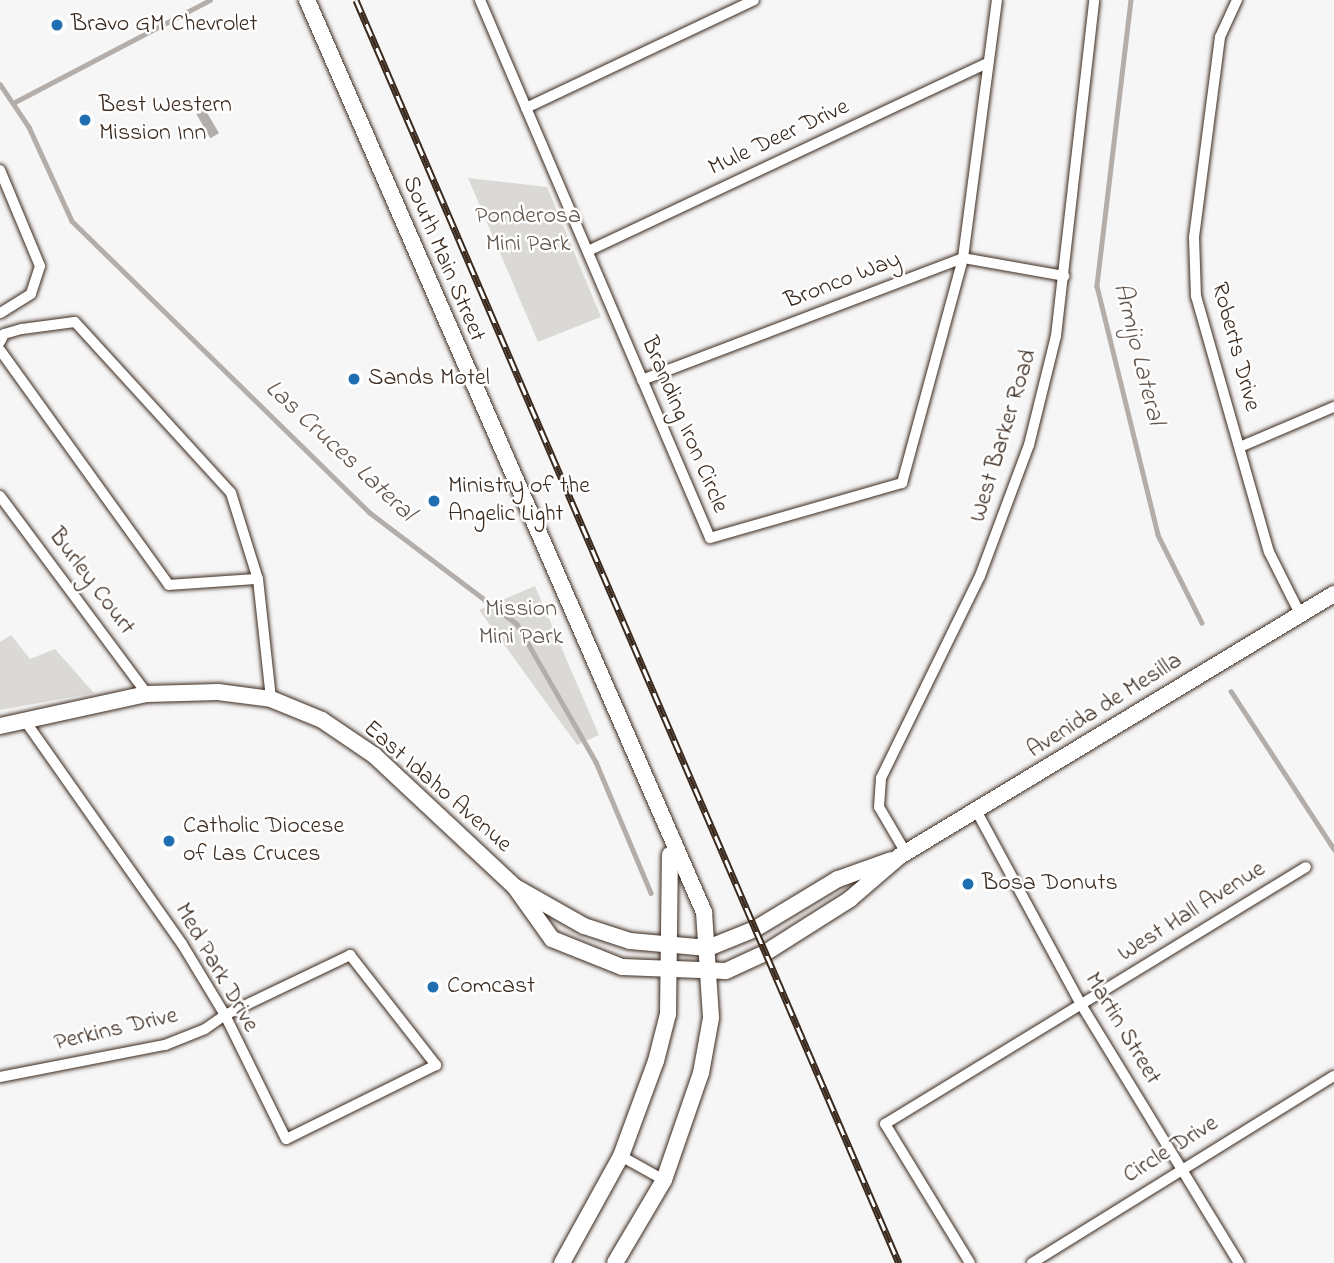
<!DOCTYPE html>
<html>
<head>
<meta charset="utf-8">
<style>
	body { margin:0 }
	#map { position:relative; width:1334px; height:1263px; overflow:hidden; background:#f7f6f6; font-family:"Indie Flower",sans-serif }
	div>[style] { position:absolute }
	.green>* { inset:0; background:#dbd9d6 }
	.water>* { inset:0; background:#b4aeaa; transform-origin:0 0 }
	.stream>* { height:4.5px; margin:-2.25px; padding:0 2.25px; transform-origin:2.25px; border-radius:2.25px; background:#b4aeaa }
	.roads { filter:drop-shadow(0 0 2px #3b2a1e) drop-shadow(0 0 2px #3b2a1e) }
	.street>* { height:10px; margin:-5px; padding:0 5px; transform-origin:5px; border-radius:5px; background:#fff }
	.secondary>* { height:16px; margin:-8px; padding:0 8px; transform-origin:8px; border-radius:8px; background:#fff }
	.rail>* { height:7px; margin-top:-3.5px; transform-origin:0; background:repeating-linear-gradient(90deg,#fff 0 13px,#3b2a1e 0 26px); box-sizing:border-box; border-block:2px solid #3b2a1e }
	.dots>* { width:19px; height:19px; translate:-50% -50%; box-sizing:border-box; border:4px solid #fff; border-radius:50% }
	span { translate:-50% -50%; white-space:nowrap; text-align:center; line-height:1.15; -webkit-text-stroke:5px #fff; paint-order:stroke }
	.poi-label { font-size:24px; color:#3b2a1e }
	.left { translate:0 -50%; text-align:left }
	.street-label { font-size:24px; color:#3b2a1e }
	.park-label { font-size:24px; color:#63564c }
	.water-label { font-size:26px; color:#65584f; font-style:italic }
</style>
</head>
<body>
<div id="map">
	<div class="green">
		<i style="clip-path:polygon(468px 178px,547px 187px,601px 317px,538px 342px)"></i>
		<i style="clip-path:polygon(535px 586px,599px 735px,577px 745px,479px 610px)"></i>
		<i style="clip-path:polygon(11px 635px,30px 659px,55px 649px,94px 693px,0 710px,0 642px)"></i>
	</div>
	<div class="water">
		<i style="left:205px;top:109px;width:28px;height:10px;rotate:60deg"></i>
	</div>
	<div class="stream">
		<i style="left:1131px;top:0;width:288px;rotate:96.8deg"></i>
		<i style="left:1097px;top:286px;width:256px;rotate:76.2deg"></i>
		<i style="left:1158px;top:535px;width:98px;rotate:63.4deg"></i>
		<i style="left:0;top:84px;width:52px;rotate:56deg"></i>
		<i style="left:29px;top:127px;width:103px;rotate:65.4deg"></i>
		<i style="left:72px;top:221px;width:416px;rotate:44.4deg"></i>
		<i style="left:369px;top:512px;width:186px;rotate:37.1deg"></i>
		<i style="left:517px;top:624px;width:159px;rotate:60.2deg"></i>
		<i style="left:596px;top:762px;width:142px;rotate:67.2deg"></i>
		<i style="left:13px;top:103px;width:222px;rotate:-27.6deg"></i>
		<i style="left:1231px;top:691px;width:189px;rotate:56.9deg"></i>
	</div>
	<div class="roads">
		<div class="street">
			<i style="left:480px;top:0;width:585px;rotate:66.85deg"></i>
			<i style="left:710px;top:538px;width:200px;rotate:-16deg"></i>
			<i style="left:902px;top:483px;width:233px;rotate:-74.8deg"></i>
			<i style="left:963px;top:258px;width:260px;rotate:-82.5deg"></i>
			<i style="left:1237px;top:0;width:41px;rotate:114.7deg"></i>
			<i style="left:1220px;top:37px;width:202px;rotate:97.4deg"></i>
			<i style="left:1194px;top:237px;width:59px;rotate:88.1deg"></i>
			<i style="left:1196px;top:296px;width:266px;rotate:74.1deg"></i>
			<i style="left:1269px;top:552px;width:72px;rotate:63.4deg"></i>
			<i style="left:526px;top:108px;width:252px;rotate:-25.3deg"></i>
			<i style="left:0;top:170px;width:104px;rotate:67.4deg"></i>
			<i style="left:40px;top:266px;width:29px;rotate:108deg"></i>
			<i style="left:31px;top:294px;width:36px;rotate:148deg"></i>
			<i style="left:588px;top:251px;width:442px;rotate:-25.2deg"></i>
			<i style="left:0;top:342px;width:9px;rotate:-63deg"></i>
			<i style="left:4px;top:334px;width:19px;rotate:-16deg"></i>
			<i style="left:22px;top:329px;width:53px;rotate:-7.5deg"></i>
			<i style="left:75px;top:322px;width:231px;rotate:47.6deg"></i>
			<i style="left:231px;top:493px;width:90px;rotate:72.6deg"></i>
			<i style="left:258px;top:579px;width:121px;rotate:83.8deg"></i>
			<i style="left:0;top:350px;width:289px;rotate:54.3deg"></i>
			<i style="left:169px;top:585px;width:89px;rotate:-3.9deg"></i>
			<i style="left:642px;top:380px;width:343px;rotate:-20.8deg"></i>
			<i style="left:963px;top:258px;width:103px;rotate:10.1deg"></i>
			<i style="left:1240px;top:447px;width:102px;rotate:-23.1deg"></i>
			<i style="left:0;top:496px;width:247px;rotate:53.4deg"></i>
			<i style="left:977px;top:812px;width:221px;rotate:61.6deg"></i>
			<i style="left:1082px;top:1006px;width:301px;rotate:58.6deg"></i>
			<i style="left:906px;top:853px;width:53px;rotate:-120.4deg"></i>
			<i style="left:879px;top:807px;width:29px;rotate:-86deg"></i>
			<i style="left:881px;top:778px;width:225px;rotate:-63.9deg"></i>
			<i style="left:980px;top:576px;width:140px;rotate:-69.5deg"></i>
			<i style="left:1029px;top:445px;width:112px;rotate:-76.1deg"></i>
			<i style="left:1056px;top:336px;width:338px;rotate:-83.5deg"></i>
			<i style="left:0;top:1077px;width:168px;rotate:-11deg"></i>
			<i style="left:165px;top:1045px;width:43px;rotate:-21.8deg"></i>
			<i style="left:205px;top:1029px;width:24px;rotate:-35deg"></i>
			<i style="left:225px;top:1015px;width:139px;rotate:-25.6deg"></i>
			<i style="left:350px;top:955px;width:140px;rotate:52deg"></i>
			<i style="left:436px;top:1065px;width:167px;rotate:153.7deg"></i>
			<i style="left:286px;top:1139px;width:138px;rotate:-116.2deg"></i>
			<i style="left:225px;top:1015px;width:83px;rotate:-121.2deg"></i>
			<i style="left:182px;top:944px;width:271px;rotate:-125.1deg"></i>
			<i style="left:621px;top:1156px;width:49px;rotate:29.2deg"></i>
			<i style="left:970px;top:1263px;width:163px;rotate:-121.4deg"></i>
			<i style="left:885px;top:1124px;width:493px;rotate:-31.4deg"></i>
			<i style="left:1032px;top:1263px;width:355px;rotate:-31.8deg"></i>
		</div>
		<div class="secondary">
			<i style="left:307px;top:0;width:995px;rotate:66.48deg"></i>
			<i style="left:704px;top:912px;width:106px;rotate:86.2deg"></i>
			<i style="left:711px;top:1018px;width:56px;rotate:100.3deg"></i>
			<i style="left:701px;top:1073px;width:113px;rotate:109.1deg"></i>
			<i style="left:664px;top:1180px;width:96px;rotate:120.6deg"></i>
			<i style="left:0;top:726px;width:150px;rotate:-12.3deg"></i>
			<i style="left:147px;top:694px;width:71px;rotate:-1.6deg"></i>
			<i style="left:218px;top:692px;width:53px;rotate:7.5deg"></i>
			<i style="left:271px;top:699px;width:55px;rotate:22.4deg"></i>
			<i style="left:322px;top:720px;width:64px;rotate:34.2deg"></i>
			<i style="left:375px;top:756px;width:192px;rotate:43.1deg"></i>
			<i style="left:515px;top:887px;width:64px;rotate:54.6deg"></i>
			<i style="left:552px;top:939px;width:75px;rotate:21.8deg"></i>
			<i style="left:622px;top:967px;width:104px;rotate:2.2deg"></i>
			<i style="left:726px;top:971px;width:43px;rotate:-24.8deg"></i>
			<i style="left:765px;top:953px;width:101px;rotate:-32.4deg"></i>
			<i style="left:850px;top:899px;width:66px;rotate:-40.7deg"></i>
			<i style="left:900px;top:856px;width:507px;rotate:-31.12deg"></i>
			<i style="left:517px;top:888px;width:77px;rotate:29.6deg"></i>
			<i style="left:584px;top:926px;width:48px;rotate:18.1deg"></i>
			<i style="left:630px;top:941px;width:78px;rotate:5.1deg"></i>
			<i style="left:708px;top:948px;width:51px;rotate:-22deg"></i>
			<i style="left:755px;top:929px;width:97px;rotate:-31.1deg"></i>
			<i style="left:838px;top:879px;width:56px;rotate:-19.7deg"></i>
			<i style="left:562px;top:1263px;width:122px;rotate:-61.1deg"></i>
			<i style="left:621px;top:1156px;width:101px;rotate:-69.8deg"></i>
			<i style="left:656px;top:1061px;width:49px;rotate:-75.7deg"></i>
			<i style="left:668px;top:1014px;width:159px;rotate:-89.3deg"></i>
		</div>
	</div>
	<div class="rail">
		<i style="left:356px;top:0;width:1375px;rotate:66.74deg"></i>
	</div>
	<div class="dots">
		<i style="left:57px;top:25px;background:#1f6fb2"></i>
		<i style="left:85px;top:120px;background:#1f6fb2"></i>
		<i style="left:354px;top:379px;background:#1f6fb2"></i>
		<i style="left:434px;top:501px;background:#1f6fb2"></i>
		<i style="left:169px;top:841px;background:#1f6fb2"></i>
		<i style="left:968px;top:884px;background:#1f6fb2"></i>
		<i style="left:433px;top:987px;background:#1f6fb2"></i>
	</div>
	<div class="poi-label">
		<span class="left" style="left:71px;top:25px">Bravo GM Chevrolet</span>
		<span class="left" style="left:99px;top:120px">Best Western<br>Mission Inn</span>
		<span class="left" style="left:368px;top:379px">Sands Motel</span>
		<span class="left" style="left:448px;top:501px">Ministry of the<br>Angelic Light</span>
		<span class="left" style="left:183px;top:841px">Catholic Diocese<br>of Las Cruces</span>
		<span class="left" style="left:982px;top:884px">Bosa Donuts</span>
		<span class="left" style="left:447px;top:987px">Comcast</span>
	</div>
	<div class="street-label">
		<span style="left:779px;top:138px;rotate:-25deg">Mule Deer Drive</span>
		<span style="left:443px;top:259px;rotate:67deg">South Main Street</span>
		<span style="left:843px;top:281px;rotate:-21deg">Bronco Way</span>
		<span style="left:1235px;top:347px;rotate:75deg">Roberts Drive</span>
		<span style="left:684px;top:425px;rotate:67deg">Branding Iron Circle</span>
		<span style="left:1004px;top:436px;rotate:-73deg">West Barker Road</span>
		<span style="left:91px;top:582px;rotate:53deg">Burley Court</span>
		<span style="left:1105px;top:706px;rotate:-32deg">Avenida de Mesilla</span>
		<span style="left:437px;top:787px;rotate:41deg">East Idaho Avenue</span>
		<span style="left:1192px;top:912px;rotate:-32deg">West Hall Avenue</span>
		<span style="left:216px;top:968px;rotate:60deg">Med Park Drive</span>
		<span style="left:1122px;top:1029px;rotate:59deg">Martin Street</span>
		<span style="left:116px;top:1030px;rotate:-13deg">Perkins Drive</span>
		<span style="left:1171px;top:1150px;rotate:-32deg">Circle Drive</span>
	</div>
	<div class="park-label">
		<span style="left:528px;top:231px">Ponderosa<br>Mini Park</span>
		<span style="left:521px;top:624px">Mission<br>Mini Park</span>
	</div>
	<div class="water-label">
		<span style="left:1137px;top:354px;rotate:76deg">Armijo Lateral</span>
		<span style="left:339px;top:452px;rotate:43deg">Las Cruces Lateral</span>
	</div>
</div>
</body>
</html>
